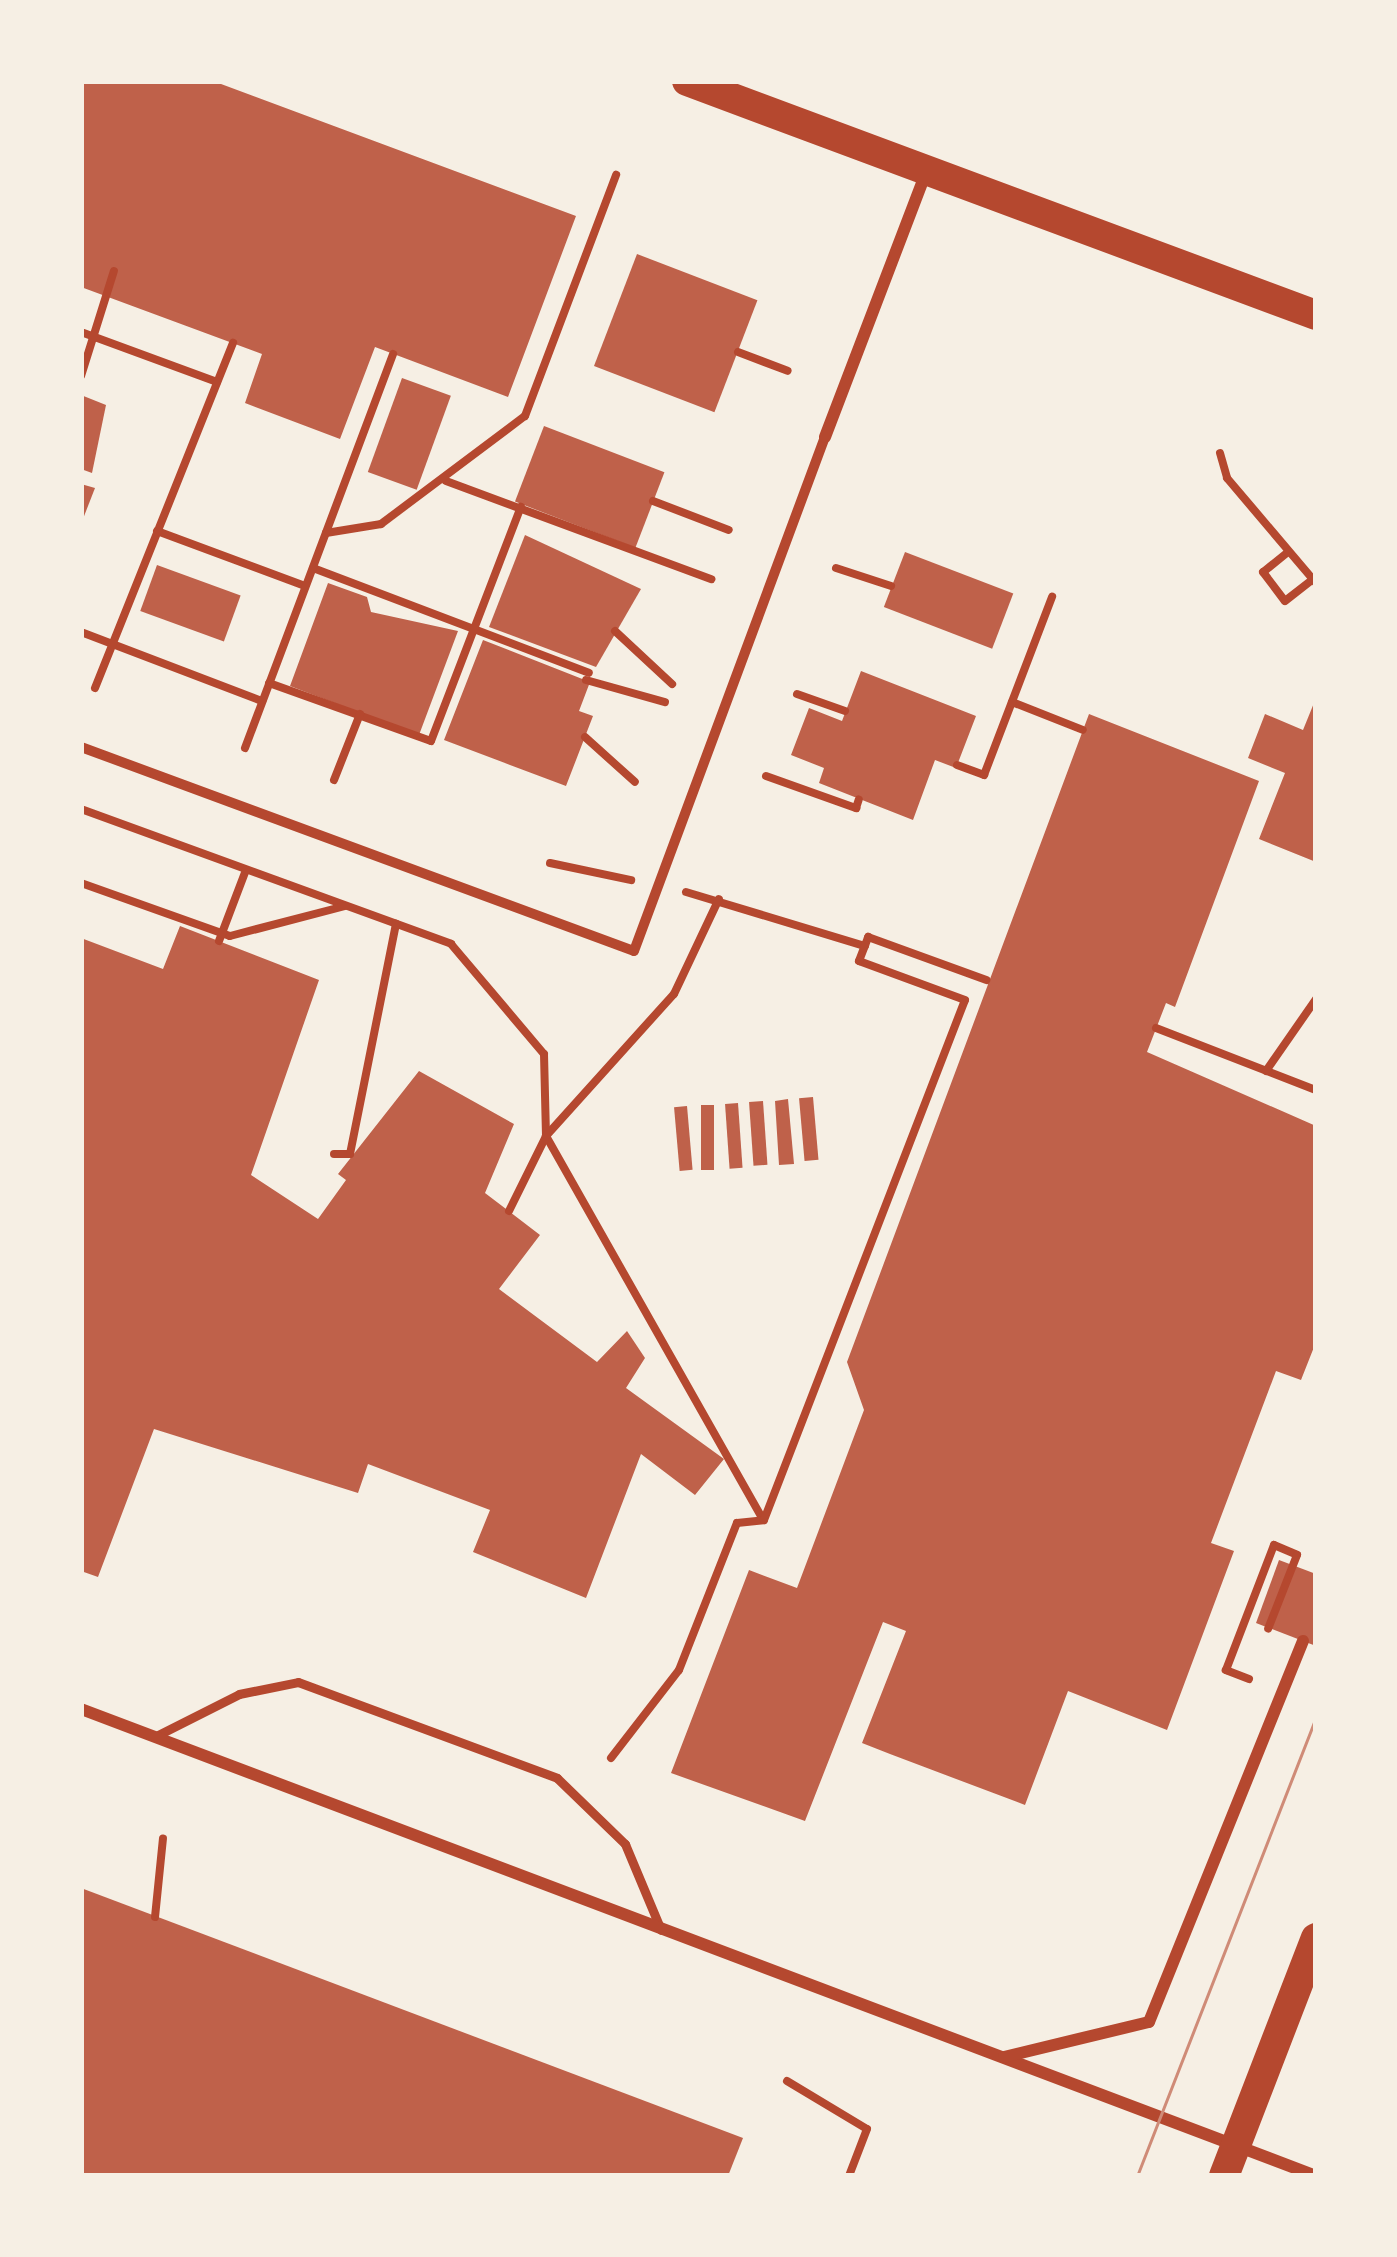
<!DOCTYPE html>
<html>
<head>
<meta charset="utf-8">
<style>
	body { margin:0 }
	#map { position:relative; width:1397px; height:2257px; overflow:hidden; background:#f6efe4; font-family:"IBM Plex Sans",sans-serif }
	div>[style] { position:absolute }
	.building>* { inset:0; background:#bf614a; transform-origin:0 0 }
	.path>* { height:8px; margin:-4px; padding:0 4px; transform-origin:4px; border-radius:4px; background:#b5482f }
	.service>* { height:9px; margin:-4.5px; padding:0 4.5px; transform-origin:4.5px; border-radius:4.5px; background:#b5482f }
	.pedestrian>* { height:10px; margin:-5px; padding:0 5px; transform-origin:5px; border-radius:5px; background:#b5482f }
	.minor>* { height:12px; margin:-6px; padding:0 6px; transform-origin:6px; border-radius:6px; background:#b5482f }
	.primary>* { height:30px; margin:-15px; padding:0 15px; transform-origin:15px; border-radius:15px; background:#b5482f }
	.tram>* { height:3px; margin:-1.5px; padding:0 1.5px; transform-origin:1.5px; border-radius:1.5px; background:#cf8b77 }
	span { translate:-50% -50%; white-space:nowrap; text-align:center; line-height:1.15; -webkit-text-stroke:9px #f6efe4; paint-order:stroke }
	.frame { position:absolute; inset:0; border:84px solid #f6efe4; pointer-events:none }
</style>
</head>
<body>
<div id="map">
	<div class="building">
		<i style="clip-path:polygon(81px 81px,213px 81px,576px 216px,508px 397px,375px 347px,340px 439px,245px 403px,262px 354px,81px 287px)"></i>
		<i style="left:637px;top:254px;width:129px;height:120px;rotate:21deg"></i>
		<i style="left:402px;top:378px;width:52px;height:100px;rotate:20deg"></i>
		<i style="clip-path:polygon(81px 395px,106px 405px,92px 473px,81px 469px)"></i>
		<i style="left:544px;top:426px;width:129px;height:81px;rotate:21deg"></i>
		<i style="clip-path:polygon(81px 484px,95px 488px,81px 524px)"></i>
		<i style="clip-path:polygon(525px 535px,641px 589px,596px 667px,489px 627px)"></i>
		<i style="left:905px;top:552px;width:116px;height:59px;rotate:21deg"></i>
		<i style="left:157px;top:565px;width:89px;height:49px;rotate:20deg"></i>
		<i style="clip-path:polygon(328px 583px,367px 597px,371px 612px,458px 631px,419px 735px,290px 686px)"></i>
		<i style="clip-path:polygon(483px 640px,590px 682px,579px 711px,593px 716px,566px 786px,444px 740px)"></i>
		<i style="clip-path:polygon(861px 671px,976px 716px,956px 768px,935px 760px,913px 820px,819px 783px,824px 768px,791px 755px,809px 708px,842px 721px)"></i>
		<i style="clip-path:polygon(1316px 698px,1316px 862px,1259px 839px,1285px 773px,1248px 758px,1265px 714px,1303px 730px)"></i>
		<i style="clip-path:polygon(1089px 714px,1259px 781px,1175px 1007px,1166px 1003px,1147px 1052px,1316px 1126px,1316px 1342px,1301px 1380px,1276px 1371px,1211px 1543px,1234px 1551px,1167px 1730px,1068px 1691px,1025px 1805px,890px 1754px,862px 1743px,906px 1631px,883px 1622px,805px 1821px,671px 1773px,749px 1570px,797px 1588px,864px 1410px,847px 1362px)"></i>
		<i style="clip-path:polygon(180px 926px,319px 980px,251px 1175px,318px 1219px,346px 1180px,338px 1174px,419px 1071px,514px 1124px,485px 1193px,540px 1235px,499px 1289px,597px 1362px,627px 1331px,645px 1358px,626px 1388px,724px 1459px,695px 1495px,641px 1454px,586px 1598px,473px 1552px,490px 1510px,368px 1464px,358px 1493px,154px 1429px,98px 1577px,81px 1571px,81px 938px,163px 969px)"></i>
		<i style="left:813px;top:1097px;width:63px;height:14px;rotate:85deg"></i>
		<i style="clip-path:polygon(788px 1099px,794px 1164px,779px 1165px,775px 1101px)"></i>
		<i style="left:763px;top:1101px;width:64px;height:14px;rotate:86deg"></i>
		<i style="left:738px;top:1103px;width:65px;height:13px;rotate:86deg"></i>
		<i style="left:701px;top:1105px;width:13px;height:65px"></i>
		<i style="left:687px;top:1106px;width:64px;height:13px;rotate:85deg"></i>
		<i style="clip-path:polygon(1279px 1560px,1316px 1574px,1316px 1646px,1256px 1623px)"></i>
		<i style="clip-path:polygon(81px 1888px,743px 2138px,728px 2176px,81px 2176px)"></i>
	</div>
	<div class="path">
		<i style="left:81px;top:332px;width:145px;rotate:20.2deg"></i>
		<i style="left:738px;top:352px;width:53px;rotate:20.8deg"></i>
		<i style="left:81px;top:376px;width:110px;rotate:-72.6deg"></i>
		<i style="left:1220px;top:453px;width:26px;rotate:74deg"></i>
		<i style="left:1227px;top:478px;width:138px;rotate:49.7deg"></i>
		<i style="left:446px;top:481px;width:283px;rotate:20.3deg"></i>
		<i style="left:653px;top:501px;width:81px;rotate:20.9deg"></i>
		<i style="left:157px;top:531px;width:158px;rotate:20.4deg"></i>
		<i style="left:326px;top:533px;width:56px;rotate:-9.3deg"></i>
		<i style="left:381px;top:524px;width:180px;rotate:-36.9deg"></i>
		<i style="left:525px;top:416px;width:258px;rotate:-69.3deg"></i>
		<i style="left:1288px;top:552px;width:32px;rotate:141deg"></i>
		<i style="left:1263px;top:572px;width:36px;rotate:53deg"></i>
		<i style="left:1285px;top:601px;width:36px;rotate:-38deg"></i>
		<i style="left:313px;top:568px;width:295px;rotate:20.8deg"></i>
		<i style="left:836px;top:568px;width:58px;rotate:18.1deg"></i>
		<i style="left:615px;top:631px;width:78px;rotate:42.9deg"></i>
		<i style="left:81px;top:632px;width:194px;rotate:20.9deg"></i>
		<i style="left:586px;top:680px;width:82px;rotate:15.6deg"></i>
		<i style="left:269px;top:683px;width:172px;rotate:19.7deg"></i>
		<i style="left:431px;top:741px;width:251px;rotate:-69deg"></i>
		<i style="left:95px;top:688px;width:372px;rotate:-68.2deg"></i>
		<i style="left:797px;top:694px;width:51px;rotate:19.5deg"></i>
		<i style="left:1012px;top:702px;width:76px;rotate:21.5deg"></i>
		<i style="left:585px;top:737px;width:67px;rotate:42deg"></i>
		<i style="left:245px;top:748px;width:421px;rotate:-69.4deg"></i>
		<i style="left:957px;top:765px;width:29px;rotate:20deg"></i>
		<i style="left:984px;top:775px;width:191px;rotate:-69.1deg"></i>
		<i style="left:766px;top:776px;width:96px;rotate:19.6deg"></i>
		<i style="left:856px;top:808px;width:9px;rotate:-72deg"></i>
		<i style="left:334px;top:780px;width:71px;rotate:-68.5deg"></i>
		<i style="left:81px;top:809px;width:394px;rotate:20deg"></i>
		<i style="left:451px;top:944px;width:144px;rotate:49.8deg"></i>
		<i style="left:544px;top:1054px;width:82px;rotate:88.6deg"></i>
		<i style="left:546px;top:1136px;width:440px;rotate:60.5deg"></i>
		<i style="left:550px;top:863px;width:83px;rotate:11.9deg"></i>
		<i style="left:81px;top:883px;width:158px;rotate:19.6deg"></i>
		<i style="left:230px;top:936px;width:119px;rotate:-14.6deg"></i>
		<i style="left:686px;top:892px;width:187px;rotate:16.8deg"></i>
		<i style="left:219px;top:941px;width:76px;rotate:-69.2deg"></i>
		<i style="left:1156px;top:1028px;width:172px;rotate:21.2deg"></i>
		<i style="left:1266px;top:1071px;width:88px;rotate:-55.2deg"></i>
		<i style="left:334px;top:1154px;width:16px"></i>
		<i style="left:350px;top:1154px;width:235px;rotate:-78.7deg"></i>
		<i style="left:509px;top:1211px;width:84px;rotate:-63.7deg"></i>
		<i style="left:546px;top:1136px;width:191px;rotate:-48deg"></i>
		<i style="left:674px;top:994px;width:105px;rotate:-64.7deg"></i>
		<i style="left:1249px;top:1679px;width:25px;rotate:-159deg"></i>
		<i style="left:1226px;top:1670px;width:134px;rotate:-69deg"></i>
		<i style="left:1274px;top:1545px;width:25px;rotate:23deg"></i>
		<i style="left:1297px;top:1555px;width:79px;rotate:111.4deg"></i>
		<i style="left:611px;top:1758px;width:111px;rotate:-52.3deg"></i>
		<i style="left:679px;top:1670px;width:158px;rotate:-68.5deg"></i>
		<i style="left:737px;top:1523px;width:27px;rotate:-6deg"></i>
		<i style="left:764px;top:1520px;width:557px;rotate:-68.87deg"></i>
		<i style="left:965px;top:1000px;width:113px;rotate:-159.8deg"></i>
		<i style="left:859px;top:961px;width:26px;rotate:-69deg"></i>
		<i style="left:868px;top:937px;width:126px;rotate:20deg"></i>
		<i style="left:155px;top:1917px;width:79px;rotate:-84.2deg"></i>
		<i style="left:787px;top:2081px;width:93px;rotate:31deg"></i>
		<i style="left:867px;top:2129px;width:50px;rotate:111deg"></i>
	</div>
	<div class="service">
		<i style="left:154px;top:1737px;width:95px;rotate:-26.8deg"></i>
		<i style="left:239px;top:1694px;width:60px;rotate:-11.5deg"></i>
		<i style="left:298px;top:1682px;width:276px;rotate:20.3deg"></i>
		<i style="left:557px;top:1778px;width:95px;rotate:44.1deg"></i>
		<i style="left:625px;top:1844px;width:93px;rotate:67.3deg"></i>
	</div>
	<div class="pedestrian">
		<i style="left:81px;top:747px;width:589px;rotate:20.25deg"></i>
		<i style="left:634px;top:951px;width:548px;rotate:-69.62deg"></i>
	</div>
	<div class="minor">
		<i style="left:825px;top:437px;width:280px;rotate:-69.1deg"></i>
		<i style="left:81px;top:1709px;width:1320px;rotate:20.71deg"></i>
		<i style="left:1004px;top:2057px;width:149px;rotate:-13.6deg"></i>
		<i style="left:1149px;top:2022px;width:411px;rotate:-68deg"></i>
	</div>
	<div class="primary">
		<i style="left:687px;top:81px;width:671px;rotate:20.41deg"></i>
		<i style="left:1224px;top:2176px;width:255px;rotate:-68.9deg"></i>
	</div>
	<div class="tram">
		<i style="left:1137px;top:2176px;width:493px;rotate:-68.7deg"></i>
	</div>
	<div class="frame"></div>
</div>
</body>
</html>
